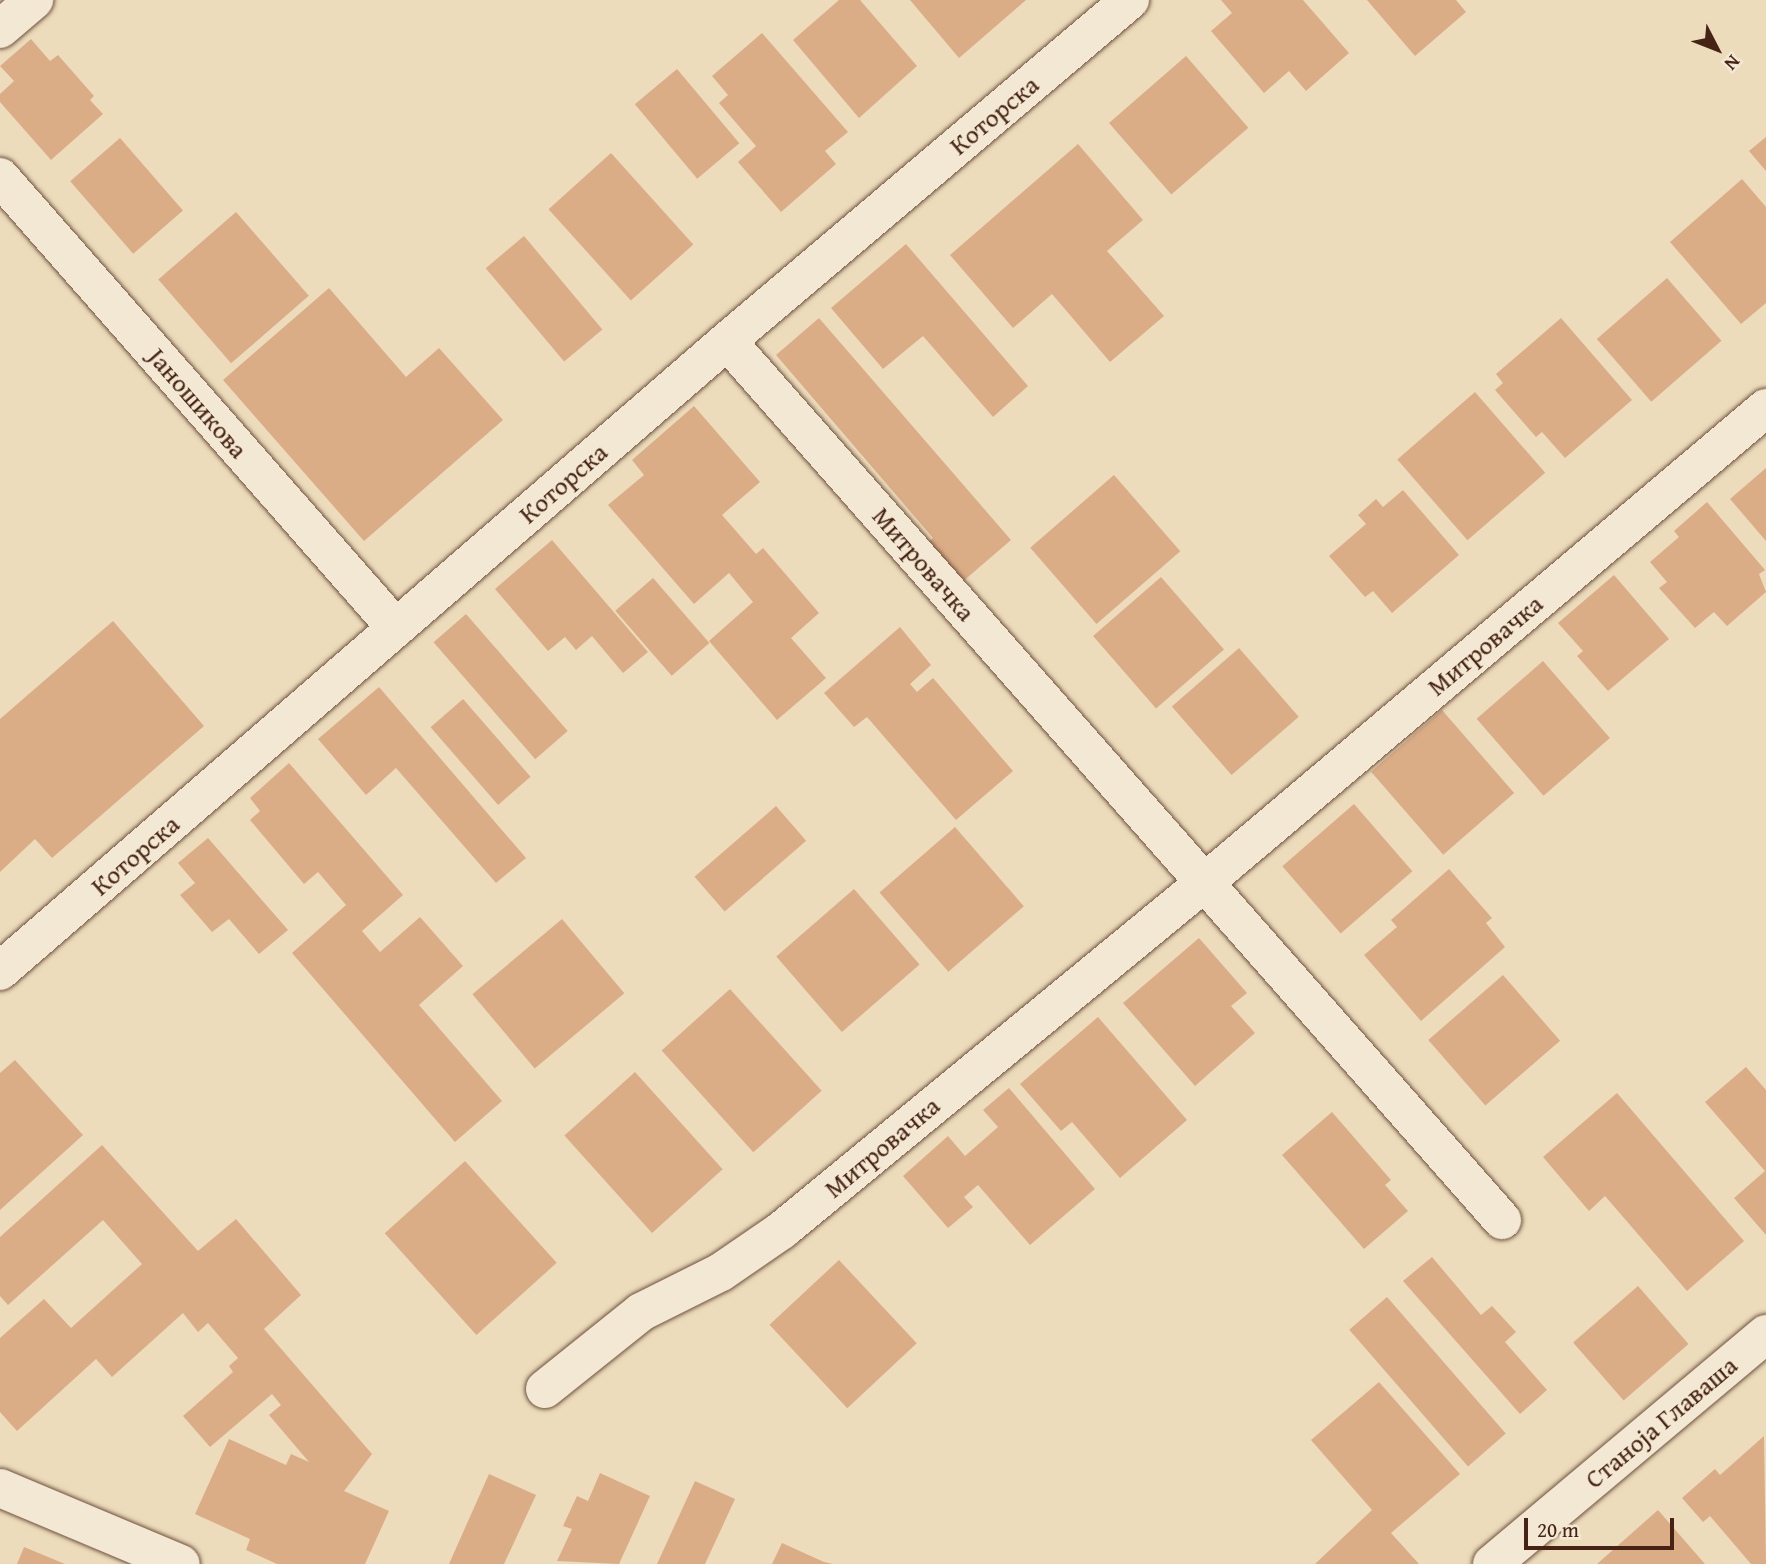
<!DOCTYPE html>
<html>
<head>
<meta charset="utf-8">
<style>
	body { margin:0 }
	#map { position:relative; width:1766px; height:1564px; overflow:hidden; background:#ecdcbb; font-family:"Gentium Book Plus",serif }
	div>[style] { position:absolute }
	.building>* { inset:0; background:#dbad86; transform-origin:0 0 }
	.roads { filter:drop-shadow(0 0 2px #70513e) drop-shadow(0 0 2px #70513e) }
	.minor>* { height:38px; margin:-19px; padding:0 19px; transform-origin:19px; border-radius:19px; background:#f3e8d3 }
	span { translate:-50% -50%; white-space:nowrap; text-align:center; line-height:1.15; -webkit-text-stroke:5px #f3e8d3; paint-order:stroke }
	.street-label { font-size:26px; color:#462314 }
	.north { position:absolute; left:1682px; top:14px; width:70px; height:70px; -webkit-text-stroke:5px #f3e8d3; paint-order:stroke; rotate:132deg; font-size:19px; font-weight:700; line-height:28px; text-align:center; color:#462314 }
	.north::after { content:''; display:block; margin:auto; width:24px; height:32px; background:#462314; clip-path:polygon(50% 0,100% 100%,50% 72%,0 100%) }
	.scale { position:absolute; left:1524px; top:1518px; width:150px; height:32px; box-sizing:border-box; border:4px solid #462314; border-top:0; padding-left:9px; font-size:21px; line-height:24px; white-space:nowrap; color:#462314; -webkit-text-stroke:5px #f3e8d3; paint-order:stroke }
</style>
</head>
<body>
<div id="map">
	<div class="building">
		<i style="clip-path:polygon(839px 0,860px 0,917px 66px,859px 118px,793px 40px)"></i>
		<i style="clip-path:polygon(910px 0,1026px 0,959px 58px)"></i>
		<i style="clip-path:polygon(1221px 0,1303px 0,1349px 53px,1306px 91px,1289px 71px,1264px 93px,1211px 31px,1232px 13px)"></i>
		<i style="clip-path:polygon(1367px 0,1456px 0,1466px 12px,1415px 56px)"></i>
		<i style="clip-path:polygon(762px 33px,848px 132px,825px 151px,836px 164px,781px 212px,738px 162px,756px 146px,719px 103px,728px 95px,712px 76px)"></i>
		<i style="clip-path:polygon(31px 39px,50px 61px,58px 55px,94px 96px,90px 100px,103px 114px,51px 160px,0 102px,0 94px,14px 81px,0 66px)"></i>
		<i style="left:1186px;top:56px;width:95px;height:102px;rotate:49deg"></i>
		<i style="left:677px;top:69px;width:97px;height:55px;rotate:50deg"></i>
		<i style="clip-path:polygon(1766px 137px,1766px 171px,1749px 151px)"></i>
		<i style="left:120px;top:138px;width:96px;height:66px;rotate:49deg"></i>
		<i style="clip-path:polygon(1078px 144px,1143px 220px,1107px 251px,1164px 316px,1110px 362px,1052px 294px,1013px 328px,950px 255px)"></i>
		<i style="left:611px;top:153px;width:123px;height:84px;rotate:48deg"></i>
		<i style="clip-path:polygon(1742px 179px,1766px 207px,1766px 303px,1741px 324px,1670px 242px)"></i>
		<i style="left:236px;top:212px;width:111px;height:103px;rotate:49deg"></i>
		<i style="left:524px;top:236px;width:122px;height:50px;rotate:50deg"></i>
		<i style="clip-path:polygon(906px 244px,1028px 386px,993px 417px,923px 336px,883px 369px,831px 308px)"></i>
		<i style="left:1667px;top:278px;width:83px;height:93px;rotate:49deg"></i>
		<i style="clip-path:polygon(329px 288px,406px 377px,439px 348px,503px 420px,364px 541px,223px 380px)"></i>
		<i style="clip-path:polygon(819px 318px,1011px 540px,961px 583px,927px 543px,933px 538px,776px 355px)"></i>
		<i style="clip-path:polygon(1561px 318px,1632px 400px,1565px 458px,1542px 432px,1536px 437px,1495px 390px,1503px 383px,1496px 374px)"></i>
		<i style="left:1475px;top:392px;width:107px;height:103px;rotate:49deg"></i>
		<i style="clip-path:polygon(694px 406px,760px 482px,722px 515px,756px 554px,763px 548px,819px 613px,791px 638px,826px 678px,777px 720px,709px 641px,753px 602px,729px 573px,694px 604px,608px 505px,644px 475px,632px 460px)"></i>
		<i style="clip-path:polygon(1766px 468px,1766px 541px,1730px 499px)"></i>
		<i style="left:1114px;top:475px;width:101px;height:111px;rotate:49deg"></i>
		<i style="clip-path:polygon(1403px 490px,1459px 555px,1392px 613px,1373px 591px,1365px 597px,1329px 556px,1366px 524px,1358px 515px,1376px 499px,1383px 507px)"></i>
		<i style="clip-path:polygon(1707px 502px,1765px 570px,1759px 574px,1766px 592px,1727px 626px,1714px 612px,1695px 628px,1659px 588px,1667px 582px,1650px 562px,1679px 537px,1674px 531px)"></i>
		<i style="clip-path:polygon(552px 540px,648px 652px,623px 673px,592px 636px,576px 650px,565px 637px,548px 651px,495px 589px)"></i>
		<i style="clip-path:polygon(1614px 575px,1669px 639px,1608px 691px,1577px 656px,1583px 651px,1558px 623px)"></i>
		<i style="left:1161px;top:577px;width:96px;height:90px;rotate:49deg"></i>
		<i style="left:653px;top:578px;width:86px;height:50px;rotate:49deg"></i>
		<i style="left:466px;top:614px;width:155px;height:43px;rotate:49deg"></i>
		<i style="clip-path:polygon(113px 621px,204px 726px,52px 858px,35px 839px,0 872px,0 719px)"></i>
		<i style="clip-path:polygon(900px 627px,931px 665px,910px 684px,917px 692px,933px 678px,1013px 771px,956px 820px,867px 717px,854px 727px,824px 693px)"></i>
		<i style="left:1239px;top:648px;width:91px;height:89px;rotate:49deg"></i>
		<i style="left:1543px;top:661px;width:102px;height:88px;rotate:49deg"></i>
		<i style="clip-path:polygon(379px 687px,526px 858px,496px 883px,396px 768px,366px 795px,318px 739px)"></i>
		<i style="left:463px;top:699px;width:103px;height:43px;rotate:49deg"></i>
		<i style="left:1442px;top:710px;width:110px;height:94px;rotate:49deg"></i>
		<i style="clip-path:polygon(289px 763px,403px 895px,362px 931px,380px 952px,420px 917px,463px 966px,419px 1005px,502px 1101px,455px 1142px,292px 953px,346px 905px,318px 872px,304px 884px,250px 820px,260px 811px,250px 798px)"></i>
		<i style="left:1354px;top:804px;width:89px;height:95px;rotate:49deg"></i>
		<i style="left:776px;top:806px;width:46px;height:108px;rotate:49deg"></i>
		<i style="left:955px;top:827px;width:105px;height:100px;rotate:49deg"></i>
		<i style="clip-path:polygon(208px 838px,288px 930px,259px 954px,229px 919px,212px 932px,180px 895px,195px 883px,178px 863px)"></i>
		<i style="clip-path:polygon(1449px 869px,1492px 918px,1486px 923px,1505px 947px,1421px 1021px,1364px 955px,1397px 927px,1391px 920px)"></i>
		<i style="left:854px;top:889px;width:100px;height:103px;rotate:49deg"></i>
		<i style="left:562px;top:919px;width:97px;height:117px;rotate:50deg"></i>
		<i style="clip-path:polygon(1199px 938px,1247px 993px,1231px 1006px,1255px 1033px,1195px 1086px,1123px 1003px)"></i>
		<i style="left:1503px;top:975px;width:87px;height:99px;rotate:49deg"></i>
		<i style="left:730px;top:989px;width:137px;height:92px;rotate:48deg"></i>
		<i style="clip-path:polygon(1098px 1017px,1187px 1120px,1120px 1178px,1072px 1122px,1061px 1131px,1020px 1084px)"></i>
		<i style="clip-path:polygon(15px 1060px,83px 1135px,0 1210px,0 1073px)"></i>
		<i style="clip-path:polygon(1746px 1067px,1766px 1090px,1766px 1235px,1734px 1198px,1765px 1171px,1705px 1102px)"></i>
		<i style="left:635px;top:1072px;width:131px;height:95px;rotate:48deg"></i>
		<i style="clip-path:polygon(1009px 1088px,1095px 1189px,1030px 1245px,978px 1185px,964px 1197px,973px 1207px,948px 1228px,903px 1176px,948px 1136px,965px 1156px,998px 1127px,983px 1110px)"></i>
		<i style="clip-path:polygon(1617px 1093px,1744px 1241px,1687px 1291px,1605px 1196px,1589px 1211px,1543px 1157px)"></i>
		<i style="clip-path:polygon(1332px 1112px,1391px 1180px,1385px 1185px,1408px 1211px,1364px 1249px,1282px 1155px)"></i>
		<i style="clip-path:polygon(102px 1145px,198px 1251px,236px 1219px,301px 1295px,264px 1329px,372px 1454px,344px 1491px,389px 1511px,365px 1564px,277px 1564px,246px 1550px,250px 1539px,195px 1514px,229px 1439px,286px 1465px,291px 1454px,309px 1462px,269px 1415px,281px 1405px,272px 1394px,210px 1447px,183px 1416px,233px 1372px,229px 1366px,238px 1358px,208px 1323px,198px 1332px,183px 1313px,112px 1377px,96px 1359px,17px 1431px,0 1412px,0 1338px,44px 1299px,71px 1328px,142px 1264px,103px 1220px,8px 1305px,0 1296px,0 1237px)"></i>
		<i style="left:465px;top:1161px;width:137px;height:108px;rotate:48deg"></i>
		<i style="clip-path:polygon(1432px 1257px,1481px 1315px,1492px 1306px,1516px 1332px,1505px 1342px,1547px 1390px,1520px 1414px,1403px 1281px)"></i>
		<i style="left:839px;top:1260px;width:114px;height:95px;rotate:47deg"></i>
		<i style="left:1638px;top:1286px;width:77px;height:86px;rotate:49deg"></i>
		<i style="left:1387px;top:1297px;width:181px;height:50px;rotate:49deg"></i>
		<i style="clip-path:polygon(1379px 1382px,1460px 1474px,1391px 1533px,1419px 1564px,1315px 1564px,1372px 1510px,1311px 1440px)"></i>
		<i style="clip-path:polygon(1764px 1436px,1766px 1564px,1751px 1564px,1710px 1516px,1703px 1522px,1682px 1498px,1715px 1469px,1720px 1475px)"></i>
		<i style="clip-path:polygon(600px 1473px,650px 1496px,619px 1564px,557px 1561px,572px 1529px,563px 1526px,577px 1496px,588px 1501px)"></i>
		<i style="clip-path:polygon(489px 1474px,536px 1495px,504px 1564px,449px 1564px)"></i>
		<i style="clip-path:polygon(695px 1481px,735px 1499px,705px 1564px,657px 1564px)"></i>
		<i style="clip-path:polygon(1658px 1510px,1705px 1564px,1597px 1564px)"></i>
		<i style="clip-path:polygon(782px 1543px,824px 1562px,833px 1564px,772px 1564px)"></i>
		<i style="clip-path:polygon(24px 1547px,65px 1564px,17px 1564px)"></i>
	</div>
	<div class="roads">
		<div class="minor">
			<i style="left:0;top:29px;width:45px;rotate:-40.5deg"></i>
			<i style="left:0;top:177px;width:600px;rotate:48.72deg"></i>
			<i style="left:727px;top:341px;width:1172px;rotate:48.6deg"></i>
			<i style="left:0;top:971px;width:962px;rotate:-40.91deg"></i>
			<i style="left:727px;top:341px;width:528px;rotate:-40.24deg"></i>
			<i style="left:545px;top:1389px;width:123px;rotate:-38.7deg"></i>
			<i style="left:641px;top:1312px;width:89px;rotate:-26.6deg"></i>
			<i style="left:721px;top:1272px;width:74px;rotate:-34.5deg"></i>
			<i style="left:782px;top:1230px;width:546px;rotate:-39.43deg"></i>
			<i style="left:1204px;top:883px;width:736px;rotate:-40.2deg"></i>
			<i style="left:0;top:1488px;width:196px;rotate:22.8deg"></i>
			<i style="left:1492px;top:1564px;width:358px;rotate:-40deg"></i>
		</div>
	</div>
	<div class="street-label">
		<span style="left:994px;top:115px;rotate:-40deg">Которска</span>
		<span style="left:198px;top:403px;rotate:49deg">Јаношикова</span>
		<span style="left:563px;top:483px;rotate:-41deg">Которска</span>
		<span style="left:924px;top:564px;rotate:49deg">Митровачка</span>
		<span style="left:1485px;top:645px;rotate:-40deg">Митровачка</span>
		<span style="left:135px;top:855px;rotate:-41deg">Которска</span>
		<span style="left:882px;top:1147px;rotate:-40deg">Митровачка</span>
		<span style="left:1661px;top:1422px;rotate:-40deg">Станоја Главаша</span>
	</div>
	<div class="north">N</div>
	<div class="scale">20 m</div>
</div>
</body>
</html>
